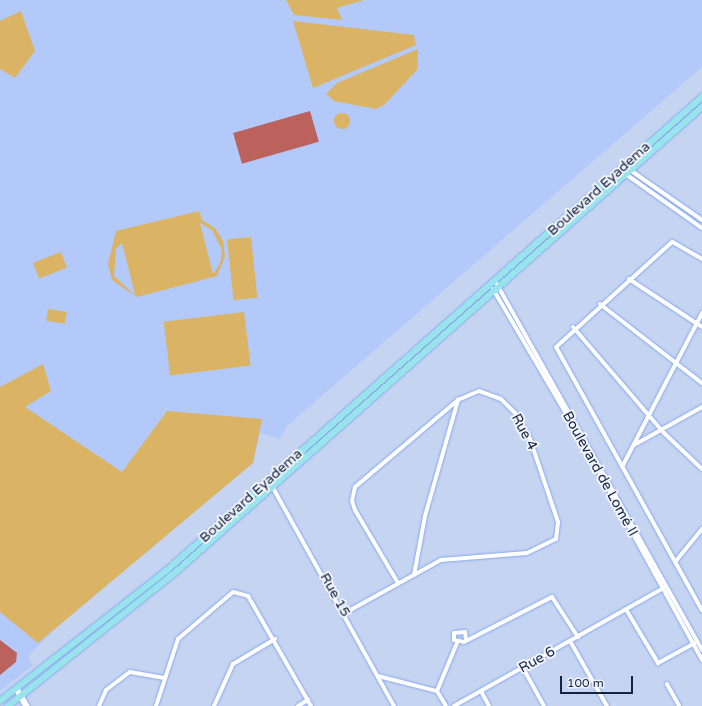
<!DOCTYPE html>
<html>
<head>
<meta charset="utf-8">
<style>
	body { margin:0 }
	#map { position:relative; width:702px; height:706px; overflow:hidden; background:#c5d4f1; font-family:"Varela Round",sans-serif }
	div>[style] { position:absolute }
	.built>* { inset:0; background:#b2c9f9 }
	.green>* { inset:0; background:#dab464; transform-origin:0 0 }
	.round { border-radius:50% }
	.water>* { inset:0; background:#bc625d; transform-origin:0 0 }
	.roads { filter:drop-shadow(0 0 1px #88a9ef) drop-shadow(0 0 1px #88a9ef) }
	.minor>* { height:4px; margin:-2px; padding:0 2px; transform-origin:2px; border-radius:2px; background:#fff }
	.secondary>* { height:5.5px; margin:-2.75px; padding:0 2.75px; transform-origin:2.75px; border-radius:2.75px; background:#fff }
	.trunk>* { height:6px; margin:-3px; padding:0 3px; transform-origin:3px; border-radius:3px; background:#98e4ec }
	span { translate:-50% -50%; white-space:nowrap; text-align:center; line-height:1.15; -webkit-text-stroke:4px #f0f4fc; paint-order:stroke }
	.street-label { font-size:14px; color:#17233e }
	.scale { position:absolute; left:560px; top:676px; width:73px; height:18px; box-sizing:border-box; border:2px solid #17233e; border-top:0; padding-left:5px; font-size:12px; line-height:14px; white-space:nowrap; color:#17233e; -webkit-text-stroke:3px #f0f4fc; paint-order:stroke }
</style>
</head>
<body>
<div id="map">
	<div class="built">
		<i style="clip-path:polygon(0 0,702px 0,702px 67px,287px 426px,280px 439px,260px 433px,253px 463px,59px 625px,28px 656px,33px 665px,0 691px)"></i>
	</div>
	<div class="green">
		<i style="clip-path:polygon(286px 0,364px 0,337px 8px,342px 20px,294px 15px)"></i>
		<i style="clip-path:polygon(21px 11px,35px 51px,15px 78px,0 69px,0 21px)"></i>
		<i style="clip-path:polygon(293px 21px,414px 35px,416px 45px,313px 88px)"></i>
		<i style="clip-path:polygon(418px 49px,417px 70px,384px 105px,376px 109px,334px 101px,326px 94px,337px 83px)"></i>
		<i class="round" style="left:334px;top:113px;width:16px;height:16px"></i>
		<i style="clip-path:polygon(616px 180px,524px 261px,523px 261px,551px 233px)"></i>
		<i style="clip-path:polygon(evenodd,199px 211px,202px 220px,215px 228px,223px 241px,225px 257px,217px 276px,137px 297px,112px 280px,108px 264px,116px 231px,199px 211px,200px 223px,212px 230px,222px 250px,220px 264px,213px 274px,200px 223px,199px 211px,122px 243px,135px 294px,135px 295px,114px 276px,116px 249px,122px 243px)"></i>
		<i style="left:251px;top:237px;width:61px;height:24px;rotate:84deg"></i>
		<i style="left:61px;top:252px;width:17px;height:30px;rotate:69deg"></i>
		<i style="clip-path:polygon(487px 292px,415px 357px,299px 458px,486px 291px)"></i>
		<i style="left:48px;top:309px;width:19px;height:12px;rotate:9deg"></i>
		<i style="left:244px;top:312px;width:54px;height:81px;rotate:83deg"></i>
		<i style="clip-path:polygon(43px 364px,51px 391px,25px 407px,122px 472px,167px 411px,262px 419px,253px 463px,38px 643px,0 612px,0 387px)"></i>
	</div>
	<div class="water">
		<i style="left:310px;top:111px;width:32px;height:80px;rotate:74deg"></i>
		<i style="clip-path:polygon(0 640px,17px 653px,16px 662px,0 675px)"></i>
	</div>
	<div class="roads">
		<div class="minor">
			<i style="left:620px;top:170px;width:100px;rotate:35.3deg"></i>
			<i style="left:630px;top:170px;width:88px;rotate:34.8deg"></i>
			<i style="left:702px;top:259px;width:34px;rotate:-150deg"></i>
			<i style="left:672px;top:242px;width:156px;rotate:137.8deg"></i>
			<i style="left:556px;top:347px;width:301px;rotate:61deg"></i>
			<i style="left:629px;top:279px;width:87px;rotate:33.3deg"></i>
			<i style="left:495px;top:281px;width:423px;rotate:60.7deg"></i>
			<i style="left:493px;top:289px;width:182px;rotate:59.6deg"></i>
			<i style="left:585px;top:446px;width:244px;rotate:61.3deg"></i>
			<i style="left:600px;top:304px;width:129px;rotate:37.8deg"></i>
			<i style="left:573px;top:327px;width:140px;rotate:49.4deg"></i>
			<i style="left:664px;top:433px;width:52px;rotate:43.5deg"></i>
			<i style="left:634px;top:445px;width:78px;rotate:-29.2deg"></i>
			<i style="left:622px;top:467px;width:174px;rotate:-62.5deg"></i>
			<i style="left:272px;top:486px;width:252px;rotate:61deg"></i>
			<i style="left:675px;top:562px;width:43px;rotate:-50.7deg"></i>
			<i style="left:414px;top:575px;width:60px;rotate:-79.4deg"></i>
			<i style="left:425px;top:516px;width:121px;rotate:-74.1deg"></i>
			<i style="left:627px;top:611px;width:61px;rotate:59.2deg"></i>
			<i style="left:658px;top:663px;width:42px;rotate:-28.4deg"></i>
			<i style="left:345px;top:613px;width:110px;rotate:-28.9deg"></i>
			<i style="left:441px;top:560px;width:86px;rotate:-4.7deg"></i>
			<i style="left:527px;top:553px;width:32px;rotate:-26deg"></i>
			<i style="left:556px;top:539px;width:17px;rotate:-83deg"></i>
			<i style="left:558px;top:522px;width:88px;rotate:-108.6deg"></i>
			<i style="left:530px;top:439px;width:30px;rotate:-120deg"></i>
			<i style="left:515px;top:413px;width:20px;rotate:-135deg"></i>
			<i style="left:501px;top:399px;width:23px;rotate:-160deg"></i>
			<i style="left:479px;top:391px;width:23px;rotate:157deg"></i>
			<i style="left:458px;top:400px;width:135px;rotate:139.8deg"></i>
			<i style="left:355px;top:487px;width:14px;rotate:102deg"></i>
			<i style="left:352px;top:501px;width:9px;rotate:72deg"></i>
			<i style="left:355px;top:510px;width:85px;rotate:59.5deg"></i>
			<i style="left:466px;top:640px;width:8px;rotate:-97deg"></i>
			<i style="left:465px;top:632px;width:11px;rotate:175deg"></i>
			<i style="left:454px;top:633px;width:7px;rotate:90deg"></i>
			<i style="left:454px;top:640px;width:10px;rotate:11deg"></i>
			<i style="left:464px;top:642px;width:99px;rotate:-27.1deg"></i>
			<i style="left:552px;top:597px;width:48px;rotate:57deg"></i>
			<i style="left:570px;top:641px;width:75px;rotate:60.4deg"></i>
			<i style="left:523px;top:668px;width:43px;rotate:61.1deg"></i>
			<i style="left:378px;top:676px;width:61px;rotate:14.3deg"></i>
			<i style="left:437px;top:691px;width:17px;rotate:59deg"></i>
			<i style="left:667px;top:684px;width:25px;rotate:61deg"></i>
			<i style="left:437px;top:691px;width:52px;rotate:-67.4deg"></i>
			<i style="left:481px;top:691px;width:17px;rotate:62deg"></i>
			<i style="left:99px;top:706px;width:17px;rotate:-66deg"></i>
			<i style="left:106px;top:690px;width:30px;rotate:-37deg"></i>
			<i style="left:130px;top:672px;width:35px;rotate:10deg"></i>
			<i style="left:156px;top:706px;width:71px;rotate:-71.8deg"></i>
			<i style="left:178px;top:639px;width:72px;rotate:-40.5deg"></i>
			<i style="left:233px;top:592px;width:16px;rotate:15deg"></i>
			<i style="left:248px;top:596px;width:127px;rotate:60.2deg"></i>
			<i style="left:214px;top:706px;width:46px;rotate:-65.7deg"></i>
			<i style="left:233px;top:664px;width:49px;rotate:-30.8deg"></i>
			<i style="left:298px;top:706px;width:12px;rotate:-31deg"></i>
			<i style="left:454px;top:706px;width:240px;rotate:-29.4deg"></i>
		</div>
		<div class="secondary">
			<i style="left:17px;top:689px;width:20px;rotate:60deg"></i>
		</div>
		<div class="trunk">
			<i style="left:0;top:701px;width:211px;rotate:-38.1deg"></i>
			<i style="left:166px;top:571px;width:716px;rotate:-41.49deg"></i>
			<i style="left:8px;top:706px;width:216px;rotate:-38.6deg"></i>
			<i style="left:177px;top:571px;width:701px;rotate:-41.47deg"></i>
		</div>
	</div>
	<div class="street-label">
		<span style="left:599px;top:189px;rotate:-42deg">Boulevard Eyadema</span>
		<span style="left:524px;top:432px;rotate:62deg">Rue 4</span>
		<span style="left:600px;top:474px;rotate:61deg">Boulevard de Lomé II</span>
		<span style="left:251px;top:496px;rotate:-42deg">Boulevard Eyadema</span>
		<span style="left:335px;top:595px;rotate:61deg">Rue 15</span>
		<span style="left:537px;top:660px;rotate:-29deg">Rue 6</span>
	</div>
	<div class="scale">100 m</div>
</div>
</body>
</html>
